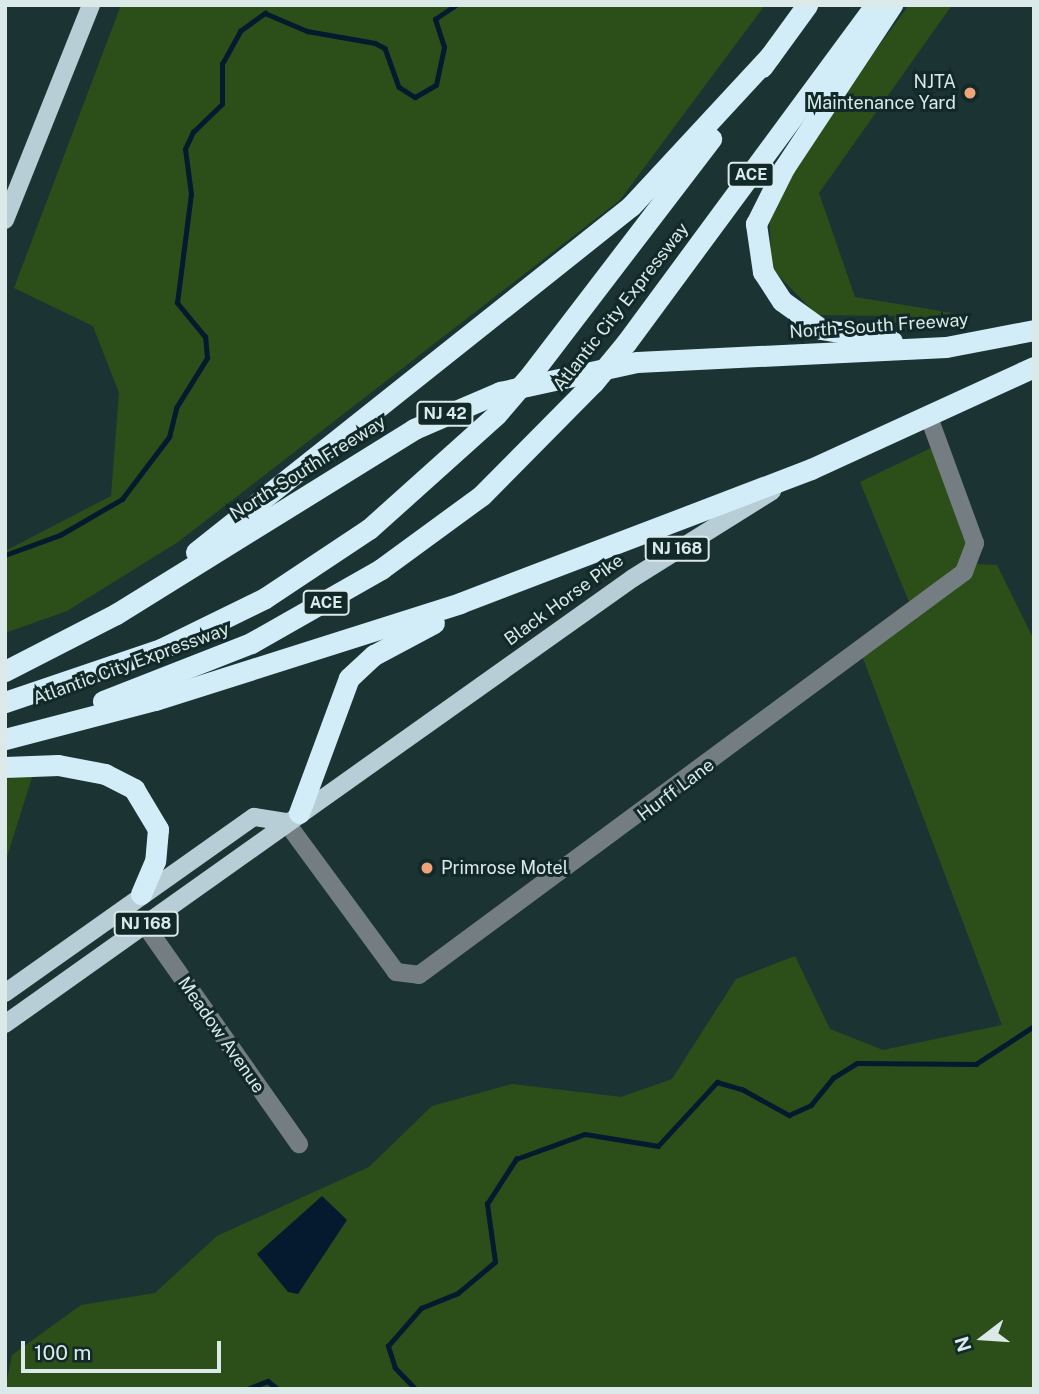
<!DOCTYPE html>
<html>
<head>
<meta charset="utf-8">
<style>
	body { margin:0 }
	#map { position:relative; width:1039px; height:1394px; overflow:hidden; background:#1b3433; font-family:"Public Sans",sans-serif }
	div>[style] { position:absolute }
	.green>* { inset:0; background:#2c4f19 }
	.water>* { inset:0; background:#05192f }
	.stream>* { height:4.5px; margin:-2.25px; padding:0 2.25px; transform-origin:2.25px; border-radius:2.25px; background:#05192f }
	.minor>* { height:18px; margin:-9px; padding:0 9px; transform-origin:9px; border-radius:9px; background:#747e82 }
	.major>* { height:18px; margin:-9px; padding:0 9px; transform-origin:9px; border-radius:9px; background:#b8ced6 }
	.highway>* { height:21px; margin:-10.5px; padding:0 10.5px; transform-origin:10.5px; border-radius:10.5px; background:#d3edf8 }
	.highway-bridge>* { height:21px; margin:-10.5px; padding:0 10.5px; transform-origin:10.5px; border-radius:10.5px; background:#d3edf8 }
	.dots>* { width:19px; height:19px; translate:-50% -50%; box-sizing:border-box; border:4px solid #112a29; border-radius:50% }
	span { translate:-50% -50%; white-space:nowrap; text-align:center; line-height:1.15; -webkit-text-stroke:6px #112a29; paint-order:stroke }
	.shield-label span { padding:2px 5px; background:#112a29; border:2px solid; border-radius:5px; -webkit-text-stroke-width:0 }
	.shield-label { font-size:16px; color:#dbe9e9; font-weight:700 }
	.poi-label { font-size:18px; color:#dbe9e9 }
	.right { translate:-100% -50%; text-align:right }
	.left { translate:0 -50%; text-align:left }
	.street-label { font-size:18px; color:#dbe9e9 }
	.frame { position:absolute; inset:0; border:7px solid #dbe9e9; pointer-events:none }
	.north { position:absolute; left:948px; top:1303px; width:70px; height:70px; -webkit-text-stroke:5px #112a29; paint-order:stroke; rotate:253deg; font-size:19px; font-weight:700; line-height:28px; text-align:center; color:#dbe9e9 }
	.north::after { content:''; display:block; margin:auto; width:24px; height:32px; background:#dbe9e9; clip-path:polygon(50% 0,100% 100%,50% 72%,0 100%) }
	.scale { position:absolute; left:21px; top:1341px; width:200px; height:32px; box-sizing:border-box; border:4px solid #dbe9e9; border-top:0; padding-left:9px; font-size:21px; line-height:24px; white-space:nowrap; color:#dbe9e9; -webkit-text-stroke:5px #112a29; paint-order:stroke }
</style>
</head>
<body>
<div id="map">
	<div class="green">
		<i style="clip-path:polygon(121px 5px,765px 5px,620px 200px,178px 542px,67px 611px,5px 633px,5px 551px,111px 496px,119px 393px,93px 326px,14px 288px)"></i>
		<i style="clip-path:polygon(909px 5px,952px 5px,819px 193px,855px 297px,953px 313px,894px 323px,895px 316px,817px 315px,772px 269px,769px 213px,757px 210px)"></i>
		<i style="clip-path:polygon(931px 448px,973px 564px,997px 565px,1034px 640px,1034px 1389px,5px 1389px,12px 1355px,81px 1305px,155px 1293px,217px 1236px,369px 1167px,432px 1106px,512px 1084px,621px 1097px,672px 1079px,736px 979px,795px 956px,830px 1029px,883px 1050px,1002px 1025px,861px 653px,914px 614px,860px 482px)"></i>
		<i style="clip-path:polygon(34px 771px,5px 863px,5px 780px)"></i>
	</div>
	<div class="water">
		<i style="clip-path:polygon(322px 1196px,347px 1220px,298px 1294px,288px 1292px,257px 1254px)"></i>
	</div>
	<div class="stream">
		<i style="left:5px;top:555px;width:59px;rotate:-20deg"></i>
		<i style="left:60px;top:535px;width:72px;rotate:-30.1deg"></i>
		<i style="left:122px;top:499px;width:78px;rotate:-52.8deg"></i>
		<i style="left:169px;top:437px;width:30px;rotate:-76deg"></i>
		<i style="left:176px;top:408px;width:59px;rotate:-58.2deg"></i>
		<i style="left:207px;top:358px;width:21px;rotate:-95deg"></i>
		<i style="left:205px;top:337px;width:44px;rotate:-129.5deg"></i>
		<i style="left:177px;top:303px;width:110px;rotate:-82.7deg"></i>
		<i style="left:191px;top:194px;width:45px;rotate:-97.6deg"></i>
		<i style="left:185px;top:149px;width:19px;rotate:-65deg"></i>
		<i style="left:193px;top:132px;width:40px;rotate:-44deg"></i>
		<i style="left:222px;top:104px;width:40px;rotate:-90deg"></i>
		<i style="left:222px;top:64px;width:38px;rotate:-61deg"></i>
		<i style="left:240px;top:31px;width:31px;rotate:-36deg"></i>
		<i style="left:265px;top:13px;width:46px;rotate:23.2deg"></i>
		<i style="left:307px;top:31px;width:69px;rotate:10deg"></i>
		<i style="left:375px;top:43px;width:11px;rotate:27deg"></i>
		<i style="left:385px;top:48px;width:41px;rotate:70.3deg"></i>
		<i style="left:399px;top:87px;width:19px;rotate:32deg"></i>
		<i style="left:415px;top:97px;width:24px;rotate:-30deg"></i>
		<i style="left:436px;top:85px;width:39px;rotate:-78deg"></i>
		<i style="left:444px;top:47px;width:29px;rotate:-108deg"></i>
		<i style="left:435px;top:19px;width:25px;rotate:-34deg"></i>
		<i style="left:247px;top:1389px;width:22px;rotate:-21deg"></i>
		<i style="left:268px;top:1381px;width:13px;rotate:39deg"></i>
		<i style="left:415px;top:1389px;width:29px;rotate:-134deg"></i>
		<i style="left:395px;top:1368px;width:23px;rotate:-108deg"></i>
		<i style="left:388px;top:1346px;width:50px;rotate:-49deg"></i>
		<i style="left:421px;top:1308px;width:40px;rotate:-22deg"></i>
		<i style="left:458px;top:1293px;width:48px;rotate:-40deg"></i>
		<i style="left:495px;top:1262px;width:59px;rotate:-97.9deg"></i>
		<i style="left:487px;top:1204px;width:54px;rotate:-57.2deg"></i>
		<i style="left:516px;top:1159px;width:73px;rotate:-19.9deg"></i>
		<i style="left:585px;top:1134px;width:74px;rotate:9.3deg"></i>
		<i style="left:658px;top:1146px;width:87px;rotate:-47.3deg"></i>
		<i style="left:717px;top:1082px;width:26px;rotate:16deg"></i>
		<i style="left:742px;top:1089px;width:54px;rotate:29deg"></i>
		<i style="left:789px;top:1115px;width:24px;rotate:-24deg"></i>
		<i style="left:811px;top:1105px;width:35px;rotate:-51deg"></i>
		<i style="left:833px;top:1078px;width:28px;rotate:-32deg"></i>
		<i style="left:857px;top:1063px;width:119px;rotate:0.5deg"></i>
		<i style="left:976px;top:1064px;width:69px;rotate:-33.2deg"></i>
	</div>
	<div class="minor">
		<i style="left:286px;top:822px;width:186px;rotate:53.7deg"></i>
		<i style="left:396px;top:972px;width:23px;rotate:7deg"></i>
		<i style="left:419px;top:975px;width:678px;rotate:-36.48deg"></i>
		<i style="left:964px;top:572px;width:31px;rotate:-69deg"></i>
		<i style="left:975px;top:543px;width:134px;rotate:-110.1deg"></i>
		<i style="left:145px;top:925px;width:268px;rotate:54.9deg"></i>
	</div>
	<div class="major">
		<i style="left:5px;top:220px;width:232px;rotate:-68.2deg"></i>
		<i style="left:5px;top:993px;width:305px;rotate:-35.3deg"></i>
		<i style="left:254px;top:817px;width:32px;rotate:9deg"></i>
		<i style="left:5px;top:1024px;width:770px;rotate:-35.38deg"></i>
		<i style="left:633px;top:578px;width:164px;rotate:-32deg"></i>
	</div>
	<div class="highway">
		<i style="left:762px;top:67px;width:77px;rotate:-54deg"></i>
		<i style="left:892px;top:341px;width:72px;rotate:-170.4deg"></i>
		<i style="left:821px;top:329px;width:48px;rotate:-144.3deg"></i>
		<i style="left:782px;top:301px;width:35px;rotate:-123deg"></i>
		<i style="left:763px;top:272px;width:49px;rotate:-98.3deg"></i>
		<i style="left:756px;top:224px;width:63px;rotate:-63.4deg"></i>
		<i style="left:784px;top:168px;width:196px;rotate:-56.5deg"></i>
		<i style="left:626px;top:343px;width:420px;rotate:-53.6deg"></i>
		<i style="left:532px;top:373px;width:295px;rotate:-52.6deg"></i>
		<i style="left:196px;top:552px;width:556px;rotate:-38.5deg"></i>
		<i style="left:631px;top:206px;width:205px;rotate:-47.2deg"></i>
		<i style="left:5px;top:671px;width:125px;rotate:-27.2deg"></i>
		<i style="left:116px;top:614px;width:351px;rotate:-31.8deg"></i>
		<i style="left:414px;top:429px;width:94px;rotate:-23.3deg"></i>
		<i style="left:500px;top:392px;width:140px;rotate:-12.4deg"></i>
		<i style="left:637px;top:362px;width:309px;rotate:-2.8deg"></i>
		<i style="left:946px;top:347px;width:90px;rotate:-10.9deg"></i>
		<i style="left:103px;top:701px;width:159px;rotate:-21.4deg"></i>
		<i style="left:251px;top:643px;width:150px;rotate:-29.6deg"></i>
		<i style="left:381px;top:569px;width:125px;rotate:-36.2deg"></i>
		<i style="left:482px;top:495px;width:158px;rotate:-45.3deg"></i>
		<i style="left:5px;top:702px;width:165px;rotate:-18.8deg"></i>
		<i style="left:161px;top:649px;width:116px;rotate:-26.1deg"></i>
		<i style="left:265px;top:598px;width:125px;rotate:-33.6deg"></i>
		<i style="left:369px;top:529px;width:171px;rotate:-41.9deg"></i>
		<i style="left:5px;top:739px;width:155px;rotate:-14.6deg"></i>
		<i style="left:155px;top:700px;width:320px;rotate:-17.6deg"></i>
		<i style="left:460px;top:603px;width:376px;rotate:-20.9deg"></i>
		<i style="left:811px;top:469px;width:245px;rotate:-24.6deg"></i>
		<i style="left:5px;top:767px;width:53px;rotate:-2.2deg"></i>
		<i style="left:58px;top:765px;width:48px;rotate:10.8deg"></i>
		<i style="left:105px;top:774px;width:33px;rotate:27deg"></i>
		<i style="left:134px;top:789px;width:47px;rotate:59deg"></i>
		<i style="left:158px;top:829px;width:32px;rotate:95deg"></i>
		<i style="left:155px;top:861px;width:36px;rotate:113deg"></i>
		<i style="left:299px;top:813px;width:144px;rotate:-69.7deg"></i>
		<i style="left:349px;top:678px;width:34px;rotate:-43deg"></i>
		<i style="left:374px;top:655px;width:68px;rotate:-28.1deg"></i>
	</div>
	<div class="highway-bridge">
		<i style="left:593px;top:383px;width:52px;rotate:-50.5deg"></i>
		<i style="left:496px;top:415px;width:55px;rotate:-49.4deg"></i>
	</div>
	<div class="dots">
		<i style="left:970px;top:93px;background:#f0a278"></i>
		<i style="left:427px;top:868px;background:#f0a278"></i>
	</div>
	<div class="shield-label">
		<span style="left:751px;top:175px">ACE</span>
		<span style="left:445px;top:414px">NJ 42</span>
		<span style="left:677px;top:549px">NJ 168</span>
		<span style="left:326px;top:603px">ACE</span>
		<span style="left:146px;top:924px">NJ 168</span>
	</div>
	<div class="poi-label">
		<span class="right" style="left:956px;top:93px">NJTA<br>Maintenance Yard</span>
		<span class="left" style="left:441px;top:868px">Primrose Motel</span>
	</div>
	<div class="street-label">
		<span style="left:621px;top:307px;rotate:-52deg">Atlantic City Expressway</span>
		<span style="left:879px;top:326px;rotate:-4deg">North-South Freeway</span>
		<span style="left:308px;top:468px;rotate:-32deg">North-South Freeway</span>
		<span style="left:564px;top:600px;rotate:-36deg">Black Horse Pike</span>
		<span style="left:131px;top:664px;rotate:-20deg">Atlantic City Expressway</span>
		<span style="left:676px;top:790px;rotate:-37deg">Hurff Lane</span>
		<span style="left:221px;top:1035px;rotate:55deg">Meadow Avenue</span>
	</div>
	<div class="frame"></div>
	<div class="north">N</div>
	<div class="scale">100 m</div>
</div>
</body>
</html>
